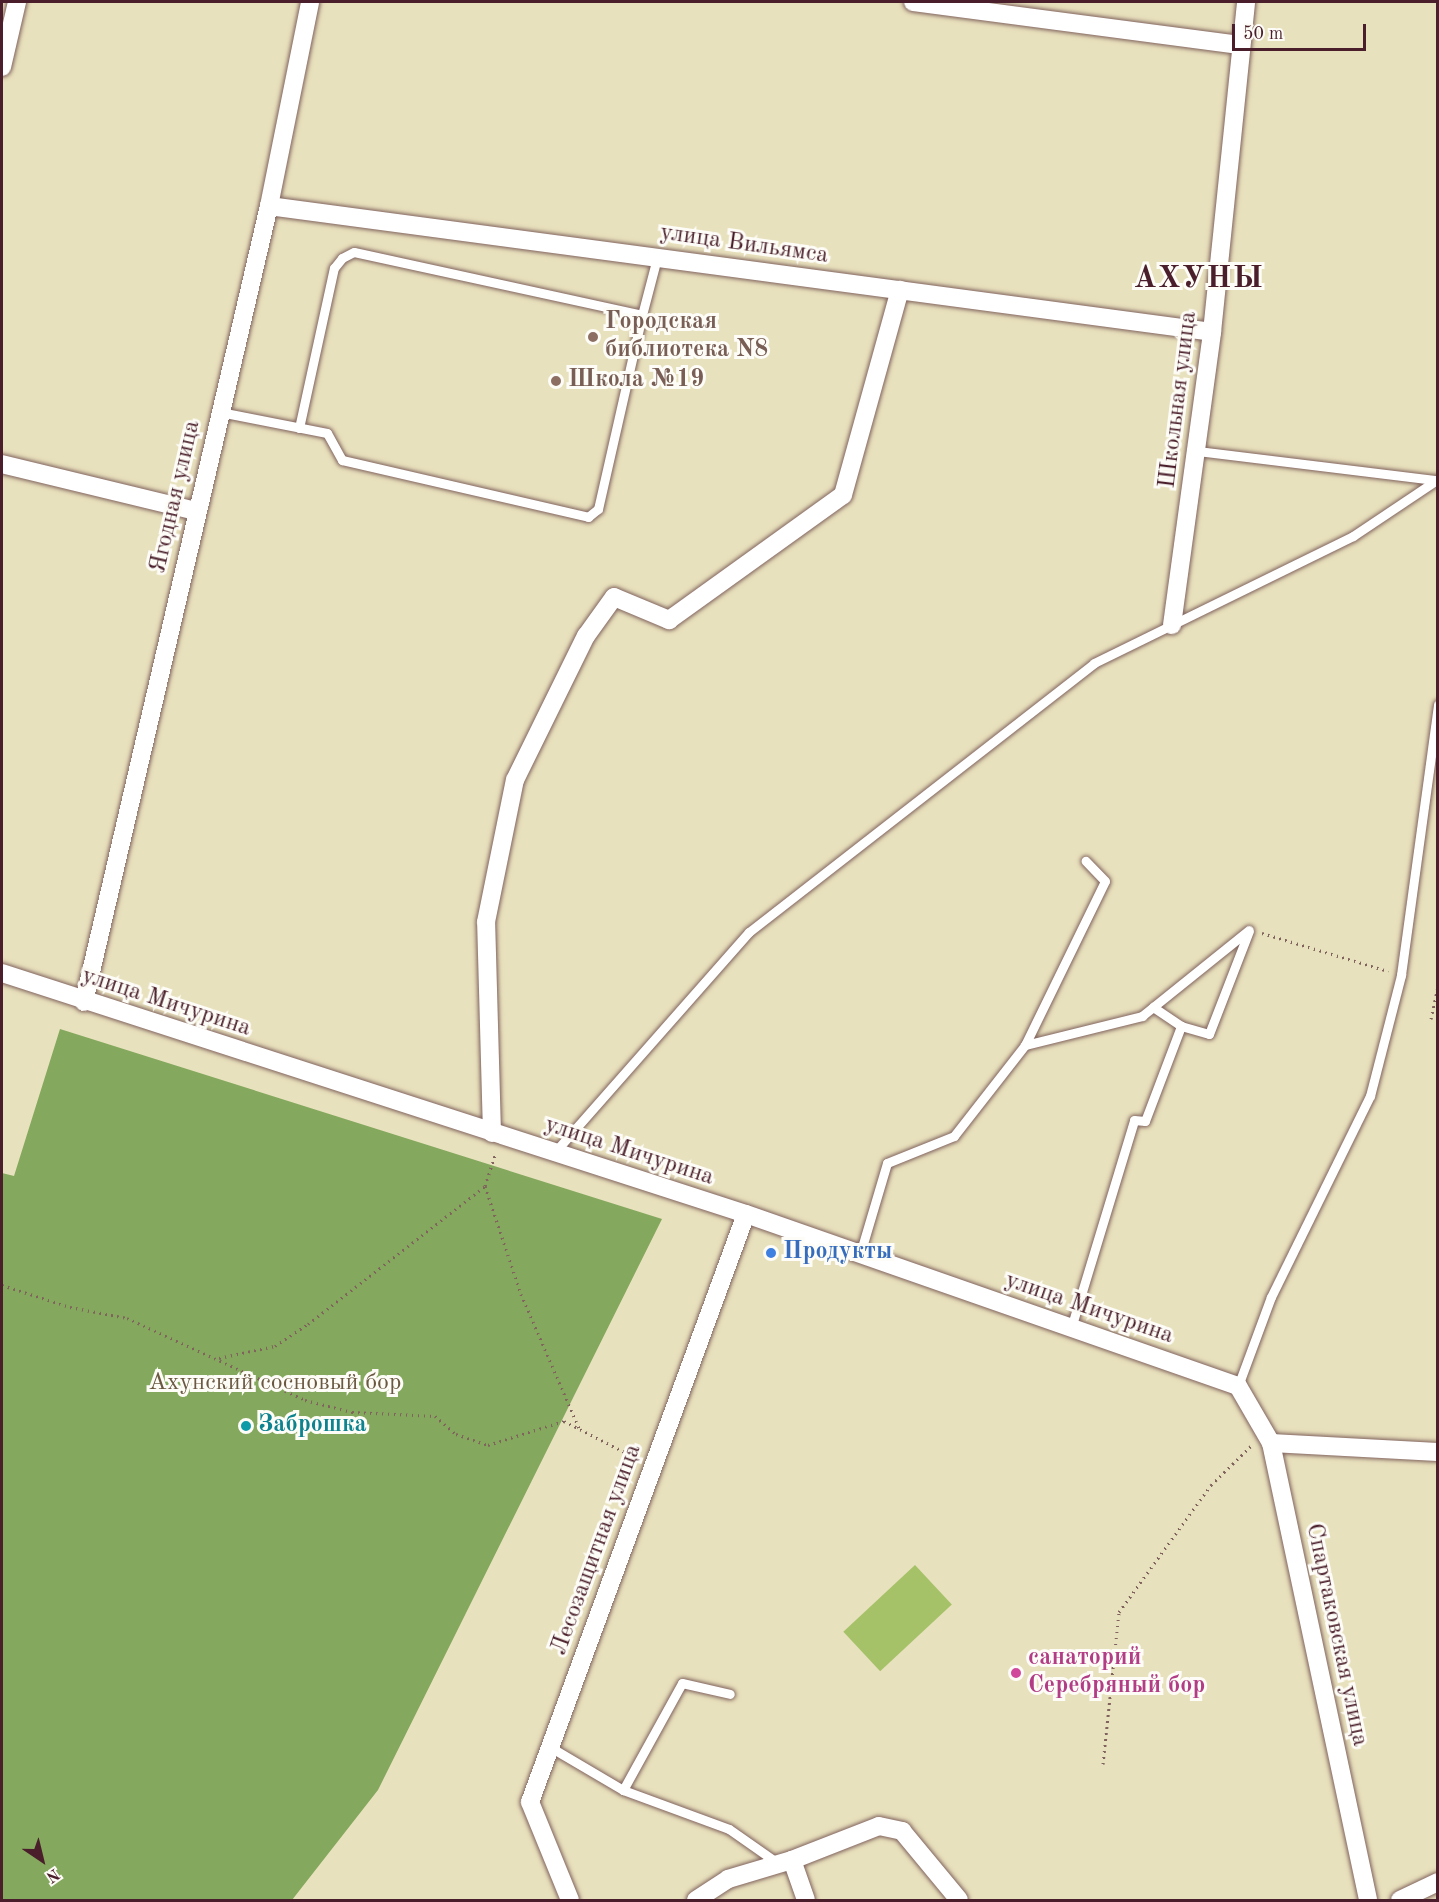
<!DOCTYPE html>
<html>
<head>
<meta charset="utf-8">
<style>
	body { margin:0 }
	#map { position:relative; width:1439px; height:1902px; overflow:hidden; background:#e8e1bd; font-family:"Old Standard TT",serif }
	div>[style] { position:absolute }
	.green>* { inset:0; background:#a6c269; transform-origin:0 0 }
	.forest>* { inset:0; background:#84a85d }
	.path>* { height:3px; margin-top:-1.5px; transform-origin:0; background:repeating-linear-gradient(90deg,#81635e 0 1.5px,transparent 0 6px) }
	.roads { filter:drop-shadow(0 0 2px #81635e) drop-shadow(0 0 2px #81635e) }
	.lane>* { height:9px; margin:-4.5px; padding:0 4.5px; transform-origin:4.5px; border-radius:4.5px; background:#fff }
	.street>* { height:18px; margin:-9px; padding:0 9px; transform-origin:9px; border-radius:9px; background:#fff }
	.dots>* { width:16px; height:16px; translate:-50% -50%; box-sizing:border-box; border:3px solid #fdfcf7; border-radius:50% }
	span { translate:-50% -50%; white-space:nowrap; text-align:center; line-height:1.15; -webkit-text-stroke:6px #fdfcf7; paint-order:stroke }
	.street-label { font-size:24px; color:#4a1f2b }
	.education-label { font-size:24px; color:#785e54; font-weight:700 }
	.left { translate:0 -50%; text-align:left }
	.shop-label { font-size:24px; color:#366cbe; font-weight:700 }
	.park-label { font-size:24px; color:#6a5841 }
	.culture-label { font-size:24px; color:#0d838f; font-weight:700 }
	.hotel-label { font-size:24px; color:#b23c85; font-weight:700 }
	.district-label { font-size:30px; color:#4a1f2b; font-weight:700; letter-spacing:1.5px }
	.frame { position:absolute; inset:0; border:3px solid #4a1f2b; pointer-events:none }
	.north { position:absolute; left:12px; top:1830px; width:60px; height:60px; -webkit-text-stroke:4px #fdfcf7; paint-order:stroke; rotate:145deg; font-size:16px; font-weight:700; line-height:24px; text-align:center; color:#4a1f2b }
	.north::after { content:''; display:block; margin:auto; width:21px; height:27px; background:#4a1f2b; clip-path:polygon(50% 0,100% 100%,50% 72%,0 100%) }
	.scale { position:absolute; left:1232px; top:24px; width:134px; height:27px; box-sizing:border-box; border:3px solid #4a1f2b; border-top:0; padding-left:8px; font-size:18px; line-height:21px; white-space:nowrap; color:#4a1f2b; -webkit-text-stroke:4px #fdfcf7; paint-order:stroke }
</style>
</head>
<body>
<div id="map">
	<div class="green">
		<i style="left:915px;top:1565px;width:54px;height:98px;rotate:47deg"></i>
	</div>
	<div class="forest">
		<i style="clip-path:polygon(60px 1029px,662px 1219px,378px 1790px,292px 1900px,2px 1900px,2px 1173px,14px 1176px)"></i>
	</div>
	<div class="path">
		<i style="left:1262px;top:933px;width:132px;rotate:16.8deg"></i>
		<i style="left:1431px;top:1019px;width:35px;rotate:-78deg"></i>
		<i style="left:485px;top:1186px;width:114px;rotate:71.6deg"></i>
		<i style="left:521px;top:1294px;width:146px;rotate:66.6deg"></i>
		<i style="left:2px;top:1285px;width:71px;rotate:17.9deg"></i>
		<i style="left:70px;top:1307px;width:58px;rotate:10.9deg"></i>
		<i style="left:127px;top:1318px;width:196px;rotate:24.7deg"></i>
		<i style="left:305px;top:1400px;width:49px;rotate:14.3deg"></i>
		<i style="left:352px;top:1412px;width:83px;rotate:2.8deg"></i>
		<i style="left:435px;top:1416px;width:28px;rotate:41deg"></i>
		<i style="left:456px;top:1434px;width:34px;rotate:19deg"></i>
		<i style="left:488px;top:1445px;width:80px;rotate:-17.5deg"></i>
		<i style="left:564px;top:1421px;width:83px;rotate:27.2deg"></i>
		<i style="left:219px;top:1358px;width:57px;rotate:-12.1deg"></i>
		<i style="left:275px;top:1346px;width:40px;rotate:-34deg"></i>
		<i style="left:308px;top:1324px;width:224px;rotate:-37.9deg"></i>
		<i style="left:485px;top:1186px;width:35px;rotate:-72deg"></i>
		<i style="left:1103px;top:1764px;width:153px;rotate:-84deg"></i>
		<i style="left:1119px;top:1612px;width:157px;rotate:-54.1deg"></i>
		<i style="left:1211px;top:1485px;width:57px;rotate:-44.3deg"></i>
	</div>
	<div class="roads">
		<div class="lane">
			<i style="left:220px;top:412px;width:109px;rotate:11.1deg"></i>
			<i style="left:327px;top:433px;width:31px;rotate:61deg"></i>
			<i style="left:342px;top:460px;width:253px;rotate:13deg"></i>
			<i style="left:588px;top:517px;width:13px;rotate:-39deg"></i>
			<i style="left:598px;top:509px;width:199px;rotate:-77.2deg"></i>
			<i style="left:299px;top:428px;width:164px;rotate:-77.7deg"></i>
			<i style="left:334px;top:268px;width:13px;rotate:-51deg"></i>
			<i style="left:342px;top:258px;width:13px;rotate:-27deg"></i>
			<i style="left:354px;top:252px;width:295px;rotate:12.3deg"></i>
			<i style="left:642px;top:315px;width:59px;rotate:-75.3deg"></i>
			<i style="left:1198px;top:451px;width:238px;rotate:7deg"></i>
			<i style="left:1153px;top:1007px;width:34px;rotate:34deg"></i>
			<i style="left:1025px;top:1045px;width:182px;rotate:-64deg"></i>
			<i style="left:1105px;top:881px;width:28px;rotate:-134deg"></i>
			<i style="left:554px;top:1153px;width:295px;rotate:-48.6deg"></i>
			<i style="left:749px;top:932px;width:437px;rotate:-37.9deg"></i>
			<i style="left:1094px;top:663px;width:288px;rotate:-26.1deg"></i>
			<i style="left:1353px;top:536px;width:102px;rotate:-33.8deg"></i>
			<i style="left:860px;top:1254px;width:95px;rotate:-73.5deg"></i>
			<i style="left:887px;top:1163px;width:72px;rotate:-21.9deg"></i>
			<i style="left:954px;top:1136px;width:115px;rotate:-52deg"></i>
			<i style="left:1025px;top:1045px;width:121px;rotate:-13.9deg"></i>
			<i style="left:1142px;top:1016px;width:137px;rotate:-38.8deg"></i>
			<i style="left:1071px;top:1328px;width:217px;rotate:-73.1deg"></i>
			<i style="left:1134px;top:1120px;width:11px;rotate:5deg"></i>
			<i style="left:1145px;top:1121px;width:102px;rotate:-69.2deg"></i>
			<i style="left:1181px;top:1026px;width:29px;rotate:16deg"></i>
			<i style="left:1209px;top:1034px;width:110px;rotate:-68.8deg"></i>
			<i style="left:1238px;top:1386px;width:95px;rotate:-69.7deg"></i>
			<i style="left:1271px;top:1297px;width:224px;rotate:-63.8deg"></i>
			<i style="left:1370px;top:1096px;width:125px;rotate:-75.6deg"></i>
			<i style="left:1401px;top:975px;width:273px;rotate:-82.2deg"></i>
			<i style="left:550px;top:1747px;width:85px;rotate:30.5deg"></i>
			<i style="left:623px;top:1790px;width:113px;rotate:20.2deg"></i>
			<i style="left:729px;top:1829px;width:61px;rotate:35deg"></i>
			<i style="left:623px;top:1790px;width:122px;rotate:-61.1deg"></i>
			<i style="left:682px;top:1683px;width:49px;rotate:12.9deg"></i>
		</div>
		<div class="street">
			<i style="left:913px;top:2px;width:330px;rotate:7.5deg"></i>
			<i style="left:2px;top:67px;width:67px;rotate:-77deg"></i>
			<i style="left:269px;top:206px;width:951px;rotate:7.61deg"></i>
			<i style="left:2px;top:464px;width:201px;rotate:13.6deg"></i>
			<i style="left:1172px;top:625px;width:296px;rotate:-82.2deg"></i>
			<i style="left:1212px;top:332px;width:332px;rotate:-84.1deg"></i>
			<i style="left:2px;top:973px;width:782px;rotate:17.95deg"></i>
			<i style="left:746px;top:1214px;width:521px;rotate:19.27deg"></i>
			<i style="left:1238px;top:1386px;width:66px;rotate:59.9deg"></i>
			<i style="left:1271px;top:1443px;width:467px;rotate:78deg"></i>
			<i style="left:84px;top:1002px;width:817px;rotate:-76.92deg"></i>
			<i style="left:269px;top:206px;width:208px;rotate:-78.6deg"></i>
			<i style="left:492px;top:1133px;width:211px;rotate:-91.6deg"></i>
			<i style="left:486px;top:922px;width:145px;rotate:-78.5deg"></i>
			<i style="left:515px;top:780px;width:161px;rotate:-63.8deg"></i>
			<i style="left:586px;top:636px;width:48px;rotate:-54.3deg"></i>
			<i style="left:614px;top:597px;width:60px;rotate:22.7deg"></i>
			<i style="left:669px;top:620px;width:214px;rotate:-35.7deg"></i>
			<i style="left:843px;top:495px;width:213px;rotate:-74.5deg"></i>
			<i style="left:1271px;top:1443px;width:167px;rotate:3.1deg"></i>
			<i style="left:792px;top:1860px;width:93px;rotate:-21.3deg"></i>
			<i style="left:879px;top:1826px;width:24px;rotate:12deg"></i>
			<i style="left:902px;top:1831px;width:89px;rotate:50.4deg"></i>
			<i style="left:570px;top:1900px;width:106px;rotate:-112.2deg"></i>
			<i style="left:530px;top:1802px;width:626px;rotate:-69.83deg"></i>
			<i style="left:696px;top:1900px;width:38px;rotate:-33deg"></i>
			<i style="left:728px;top:1879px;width:67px;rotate:-16.5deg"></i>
			<i style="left:792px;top:1860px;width:42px;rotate:70.7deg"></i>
			<i style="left:1400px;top:1900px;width:42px;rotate:-25.3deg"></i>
		</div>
	</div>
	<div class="dots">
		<i style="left:593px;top:337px;background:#8d6e63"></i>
		<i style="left:556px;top:381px;background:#8d6e63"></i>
		<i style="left:771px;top:1253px;background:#3f7fe0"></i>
		<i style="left:246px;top:1426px;background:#0f9aa8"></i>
		<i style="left:1016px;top:1673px;background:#d1479c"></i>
	</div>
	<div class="street-label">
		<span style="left:744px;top:245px;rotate:8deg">улица Вильямса</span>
		<span style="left:1179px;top:400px;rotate:-83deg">Школьная улица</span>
		<span style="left:176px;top:497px;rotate:-77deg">Ягодная улица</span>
		<span style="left:166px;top:1003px;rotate:18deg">улица Мичурина</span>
		<span style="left:629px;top:1152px;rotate:18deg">улица Мичурина</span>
		<span style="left:1089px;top:1309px;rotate:19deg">улица Мичурина</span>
		<span style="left:597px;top:1550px;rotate:-70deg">Лесозащитная улица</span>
		<span style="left:1336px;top:1635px;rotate:78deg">Спартаковская улица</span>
	</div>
	<div class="education-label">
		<span class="left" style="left:605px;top:337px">Городская<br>библиотека N8</span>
		<span class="left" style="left:568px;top:381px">Школа №19</span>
	</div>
	<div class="shop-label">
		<span class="left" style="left:783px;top:1253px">Продукты</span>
	</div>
	<div class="park-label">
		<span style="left:275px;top:1384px">Ахунский сосновый бор</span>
	</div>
	<div class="culture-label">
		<span class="left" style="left:258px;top:1426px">Заброшка</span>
	</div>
	<div class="hotel-label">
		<span class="left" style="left:1028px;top:1673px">санаторий<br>Серебряный бор</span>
	</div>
	<div class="district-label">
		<span style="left:1199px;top:279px">АХУНЫ</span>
	</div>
	<div class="frame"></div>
	<div class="north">N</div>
	<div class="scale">50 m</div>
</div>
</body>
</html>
